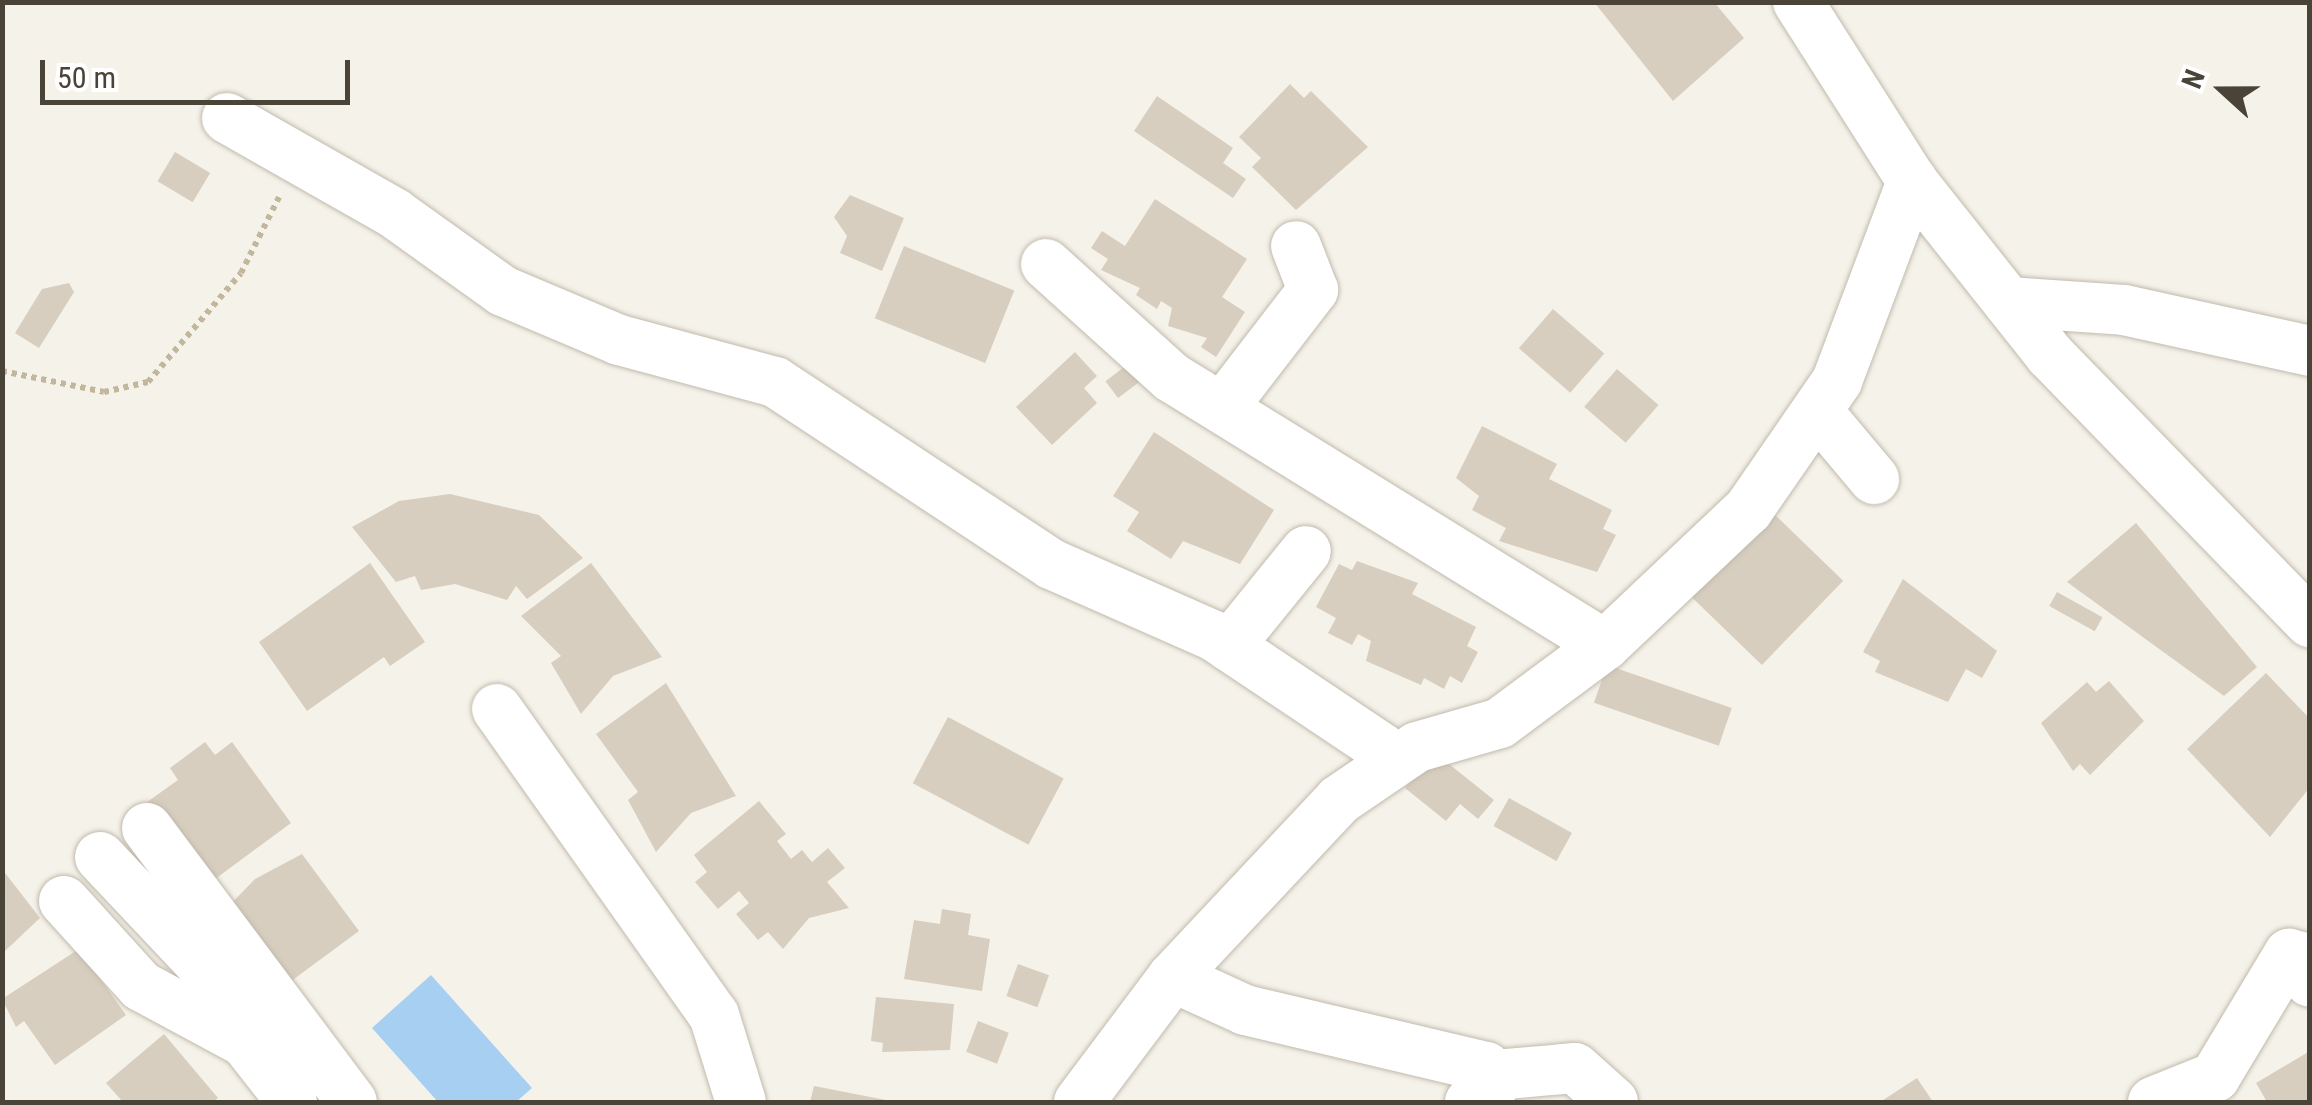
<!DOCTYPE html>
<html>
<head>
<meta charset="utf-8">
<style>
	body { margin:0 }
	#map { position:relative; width:2312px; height:1105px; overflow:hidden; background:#f5f2ea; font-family:"Roboto Condensed",sans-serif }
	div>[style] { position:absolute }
	.water>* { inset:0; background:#a7cff1 }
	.building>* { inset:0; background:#d7cebf; transform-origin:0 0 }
	.path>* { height:6px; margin-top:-3px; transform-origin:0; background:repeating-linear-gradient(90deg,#c2b79d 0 5px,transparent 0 10px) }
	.roads { filter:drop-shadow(0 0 2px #c1baac) drop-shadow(0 0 2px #c1baac) }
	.minor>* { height:50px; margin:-25px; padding:0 25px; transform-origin:25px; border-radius:25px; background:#fff }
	span { translate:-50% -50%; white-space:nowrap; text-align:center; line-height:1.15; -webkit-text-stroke:8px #fff; paint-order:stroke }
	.frame { position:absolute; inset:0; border:5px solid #494338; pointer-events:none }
	.north { position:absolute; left:2172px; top:40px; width:100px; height:100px; -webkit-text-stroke:8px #fff; paint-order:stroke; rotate:291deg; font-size:28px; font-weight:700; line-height:40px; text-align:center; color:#494338 }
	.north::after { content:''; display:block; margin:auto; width:35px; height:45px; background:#494338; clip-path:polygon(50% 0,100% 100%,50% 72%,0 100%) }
	.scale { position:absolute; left:40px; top:60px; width:310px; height:45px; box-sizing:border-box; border:5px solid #494338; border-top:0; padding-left:12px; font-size:30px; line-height:35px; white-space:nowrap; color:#494338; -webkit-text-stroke:8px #fff; paint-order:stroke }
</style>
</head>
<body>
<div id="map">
	<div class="water">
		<i style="clip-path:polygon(431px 975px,532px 1088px,516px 1102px,438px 1102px,372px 1028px)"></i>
	</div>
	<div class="building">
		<i style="clip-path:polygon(1594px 2px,1714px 2px,1744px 38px,1673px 101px)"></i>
		<i style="clip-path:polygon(1290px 84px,1304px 98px,1311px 91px,1368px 147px,1296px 210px,1252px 167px,1261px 158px,1239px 137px)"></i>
		<i style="clip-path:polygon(1157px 96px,1233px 148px,1223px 163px,1246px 179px,1233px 198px,1134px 131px)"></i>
		<i style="left:175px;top:152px;width:41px;height:34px;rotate:31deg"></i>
		<i style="clip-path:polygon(850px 195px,904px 218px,882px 271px,840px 253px,847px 236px,834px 217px)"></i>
		<i style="clip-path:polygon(1155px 199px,1247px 259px,1222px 297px,1245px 312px,1216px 357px,1201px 347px,1207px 338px,1168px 326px,1172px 308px,1161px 301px,1157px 309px,1136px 295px,1140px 288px,1101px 270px,1108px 259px,1091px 248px,1102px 231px,1125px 246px)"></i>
		<i style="left:904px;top:246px;width:119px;height:78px;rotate:22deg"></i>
		<i style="clip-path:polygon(69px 283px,74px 292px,39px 348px,15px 333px,42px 289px)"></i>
		<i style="left:1553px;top:309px;width:68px;height:52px;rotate:41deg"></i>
		<i style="clip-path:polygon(1075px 352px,1097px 376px,1084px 388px,1097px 403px,1052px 445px,1016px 407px)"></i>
		<i style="left:1127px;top:365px;width:21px;height:27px;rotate:53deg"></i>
		<i style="left:1617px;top:369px;width:55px;height:50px;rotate:41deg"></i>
		<i style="clip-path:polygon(1482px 426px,1557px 464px,1549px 479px,1612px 510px,1603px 529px,1616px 535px,1597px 572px,1499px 541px,1506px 528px,1472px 510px,1479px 496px,1456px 478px)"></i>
		<i style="clip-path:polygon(1154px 432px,1274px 510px,1240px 564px,1183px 541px,1171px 559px,1127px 531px,1139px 512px,1113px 496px)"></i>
		<i style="clip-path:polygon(450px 494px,539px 515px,583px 558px,527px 599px,516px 586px,507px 600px,455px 584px,421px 590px,415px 576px,396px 582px,352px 527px,399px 501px)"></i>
		<i style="left:1772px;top:512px;width:99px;height:117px;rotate:44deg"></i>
		<i style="clip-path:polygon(2136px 523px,2257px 667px,2224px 696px,2067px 582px)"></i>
		<i style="clip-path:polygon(1357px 561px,1418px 583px,1412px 594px,1476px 627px,1467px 646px,1478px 652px,1462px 683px,1450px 676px,1444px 689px,1424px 678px,1421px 685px,1366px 661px,1371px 641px,1358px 634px,1352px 645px,1328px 633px,1336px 618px,1316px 607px,1339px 564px,1352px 570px)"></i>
		<i style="clip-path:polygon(370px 563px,425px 642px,390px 666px,384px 657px,307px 711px,259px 642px)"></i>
		<i style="clip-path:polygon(591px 563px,662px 657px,613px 676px,581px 714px,551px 663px,561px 656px,521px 616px)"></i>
		<i style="clip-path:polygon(1903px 579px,1997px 651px,1982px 678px,1966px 669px,1948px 702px,1875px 672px,1880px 661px,1863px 652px)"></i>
		<i style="left:2057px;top:592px;width:52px;height:16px;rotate:29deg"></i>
		<i style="left:1607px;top:665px;width:132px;height:40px;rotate:19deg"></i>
		<i style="clip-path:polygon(2266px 673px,2310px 719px,2310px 787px,2270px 837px,2187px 749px)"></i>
		<i style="clip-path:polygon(2109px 681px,2144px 721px,2090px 775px,2080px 764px,2073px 771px,2041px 723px,2087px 682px,2096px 692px)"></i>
		<i style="clip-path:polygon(666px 683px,736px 796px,691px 813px,656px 852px,628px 800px,638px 792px,596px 734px)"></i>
		<i style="left:948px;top:717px;width:131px;height:75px;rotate:28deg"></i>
		<i style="clip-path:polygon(205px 742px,215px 755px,232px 742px,291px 823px,207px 885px,147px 802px,178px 780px,170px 768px)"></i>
		<i style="clip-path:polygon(1434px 752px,1494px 800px,1478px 819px,1460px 804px,1446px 821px,1405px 788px)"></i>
		<i style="left:1509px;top:798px;width:72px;height:32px;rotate:29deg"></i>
		<i style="clip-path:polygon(759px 801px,786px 834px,777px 841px,791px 859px,802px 850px,812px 862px,828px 848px,845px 868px,827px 882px,849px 908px,809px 918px,783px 949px,768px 932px,758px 940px,736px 914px,749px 903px,739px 891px,718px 909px,695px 882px,707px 872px,694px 855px)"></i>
		<i style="clip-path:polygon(302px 854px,359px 931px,279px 990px,222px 913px,255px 879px)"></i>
		<i style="clip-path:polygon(2px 869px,40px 918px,5px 951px,2px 948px)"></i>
		<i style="clip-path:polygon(942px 909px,971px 914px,968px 935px,990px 939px,982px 991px,904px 979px,914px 920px,940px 924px)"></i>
		<i style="clip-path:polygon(79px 949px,126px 1015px,55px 1065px,24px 1021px,16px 1027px,2px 999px)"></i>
		<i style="left:1018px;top:964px;width:33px;height:34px;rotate:20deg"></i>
		<i style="clip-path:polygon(876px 997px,954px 1004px,950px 1050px,882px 1052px,883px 1043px,871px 1041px)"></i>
		<i style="left:978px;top:1021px;width:33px;height:33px;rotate:21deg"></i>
		<i style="clip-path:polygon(164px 1034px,218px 1098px,213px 1102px,123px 1102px,106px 1083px)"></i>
		<i style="clip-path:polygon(2310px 1051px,2310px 1102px,2267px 1102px,2256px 1083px)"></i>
		<i style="clip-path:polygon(1917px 1078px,1933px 1102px,1880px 1102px)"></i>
		<i style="clip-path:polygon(814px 1086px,891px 1101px,890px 1102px,810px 1102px)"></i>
	</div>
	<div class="path">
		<i style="left:2px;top:371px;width:104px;rotate:11.6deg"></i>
		<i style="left:104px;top:392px;width:45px;rotate:-12.8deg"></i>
		<i style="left:148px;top:382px;width:143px;rotate:-49.5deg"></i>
		<i style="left:241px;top:273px;width:85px;rotate:-63.4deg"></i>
	</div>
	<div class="roads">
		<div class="minor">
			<i style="left:1798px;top:2px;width:212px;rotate:57.5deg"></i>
			<i style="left:1912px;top:181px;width:222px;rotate:51.6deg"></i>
			<i style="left:2050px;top:355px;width:373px;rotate:45.8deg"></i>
			<i style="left:227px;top:118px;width:192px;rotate:29.6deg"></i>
			<i style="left:394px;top:213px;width:134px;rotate:35.6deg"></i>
			<i style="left:503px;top:291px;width:126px;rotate:22.9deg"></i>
			<i style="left:619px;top:340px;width:162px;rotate:15.1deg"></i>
			<i style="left:775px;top:382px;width:331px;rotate:33.4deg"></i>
			<i style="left:1051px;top:564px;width:178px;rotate:23.8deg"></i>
			<i style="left:1214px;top:636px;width:221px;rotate:33.8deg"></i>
			<i style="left:1046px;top:264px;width:169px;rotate:42.1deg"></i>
			<i style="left:1171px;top:377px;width:510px;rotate:31.7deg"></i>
			<i style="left:2008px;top:302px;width:116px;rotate:3.9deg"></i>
			<i style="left:2124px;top:310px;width:190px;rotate:12.4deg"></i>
			<i style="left:1226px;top:403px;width:143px;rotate:-52.4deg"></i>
			<i style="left:1313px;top:290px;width:47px;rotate:-111.1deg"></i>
			<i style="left:1817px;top:411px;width:89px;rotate:50deg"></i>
			<i style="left:1229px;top:646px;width:122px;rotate:-51deg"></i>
			<i style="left:497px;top:709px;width:375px;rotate:54.7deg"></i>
			<i style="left:714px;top:1015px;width:91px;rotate:72.8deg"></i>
			<i style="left:147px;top:828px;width:342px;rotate:53.2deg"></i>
			<i style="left:100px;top:857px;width:166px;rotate:46.7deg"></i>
			<i style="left:214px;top:978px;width:44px;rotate:54.2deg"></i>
			<i style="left:240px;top:1014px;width:28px;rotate:80deg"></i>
			<i style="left:245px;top:1042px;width:76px;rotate:51.9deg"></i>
			<i style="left:64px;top:901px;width:115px;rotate:47.8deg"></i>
			<i style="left:141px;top:986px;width:118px;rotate:28.3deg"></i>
			<i style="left:1173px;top:977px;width:79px;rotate:24.6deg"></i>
			<i style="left:1245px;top:1010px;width:248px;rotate:13.3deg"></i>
			<i style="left:1486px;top:1067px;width:19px;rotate:62deg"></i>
			<i style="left:1495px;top:1084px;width:31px;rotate:144deg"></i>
			<i style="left:1495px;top:1075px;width:80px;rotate:-5deg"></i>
			<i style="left:1575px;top:1068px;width:51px;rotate:41.8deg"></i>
			<i style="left:1079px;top:1102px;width:156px;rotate:-53.1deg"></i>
			<i style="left:1173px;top:977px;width:243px;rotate:-46.8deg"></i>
			<i style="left:1339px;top:800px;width:94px;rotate:-34.2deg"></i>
			<i style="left:1417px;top:747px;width:86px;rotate:-16.1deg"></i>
			<i style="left:1500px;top:723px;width:131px;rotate:-36.6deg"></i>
			<i style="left:1605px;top:645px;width:197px;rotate:-43.4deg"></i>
			<i style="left:1748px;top:510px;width:157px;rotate:-55.4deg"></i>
			<i style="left:1837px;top:381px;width:214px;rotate:-69.4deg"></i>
			<i style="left:2153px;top:1102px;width:67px;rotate:-22deg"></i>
			<i style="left:2215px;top:1077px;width:144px;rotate:-59deg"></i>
			<i style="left:2289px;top:954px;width:17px;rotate:13deg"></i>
			<i style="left:2306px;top:958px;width:24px;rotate:81deg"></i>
		</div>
	</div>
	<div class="frame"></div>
	<div class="north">N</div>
	<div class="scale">50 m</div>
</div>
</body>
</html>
